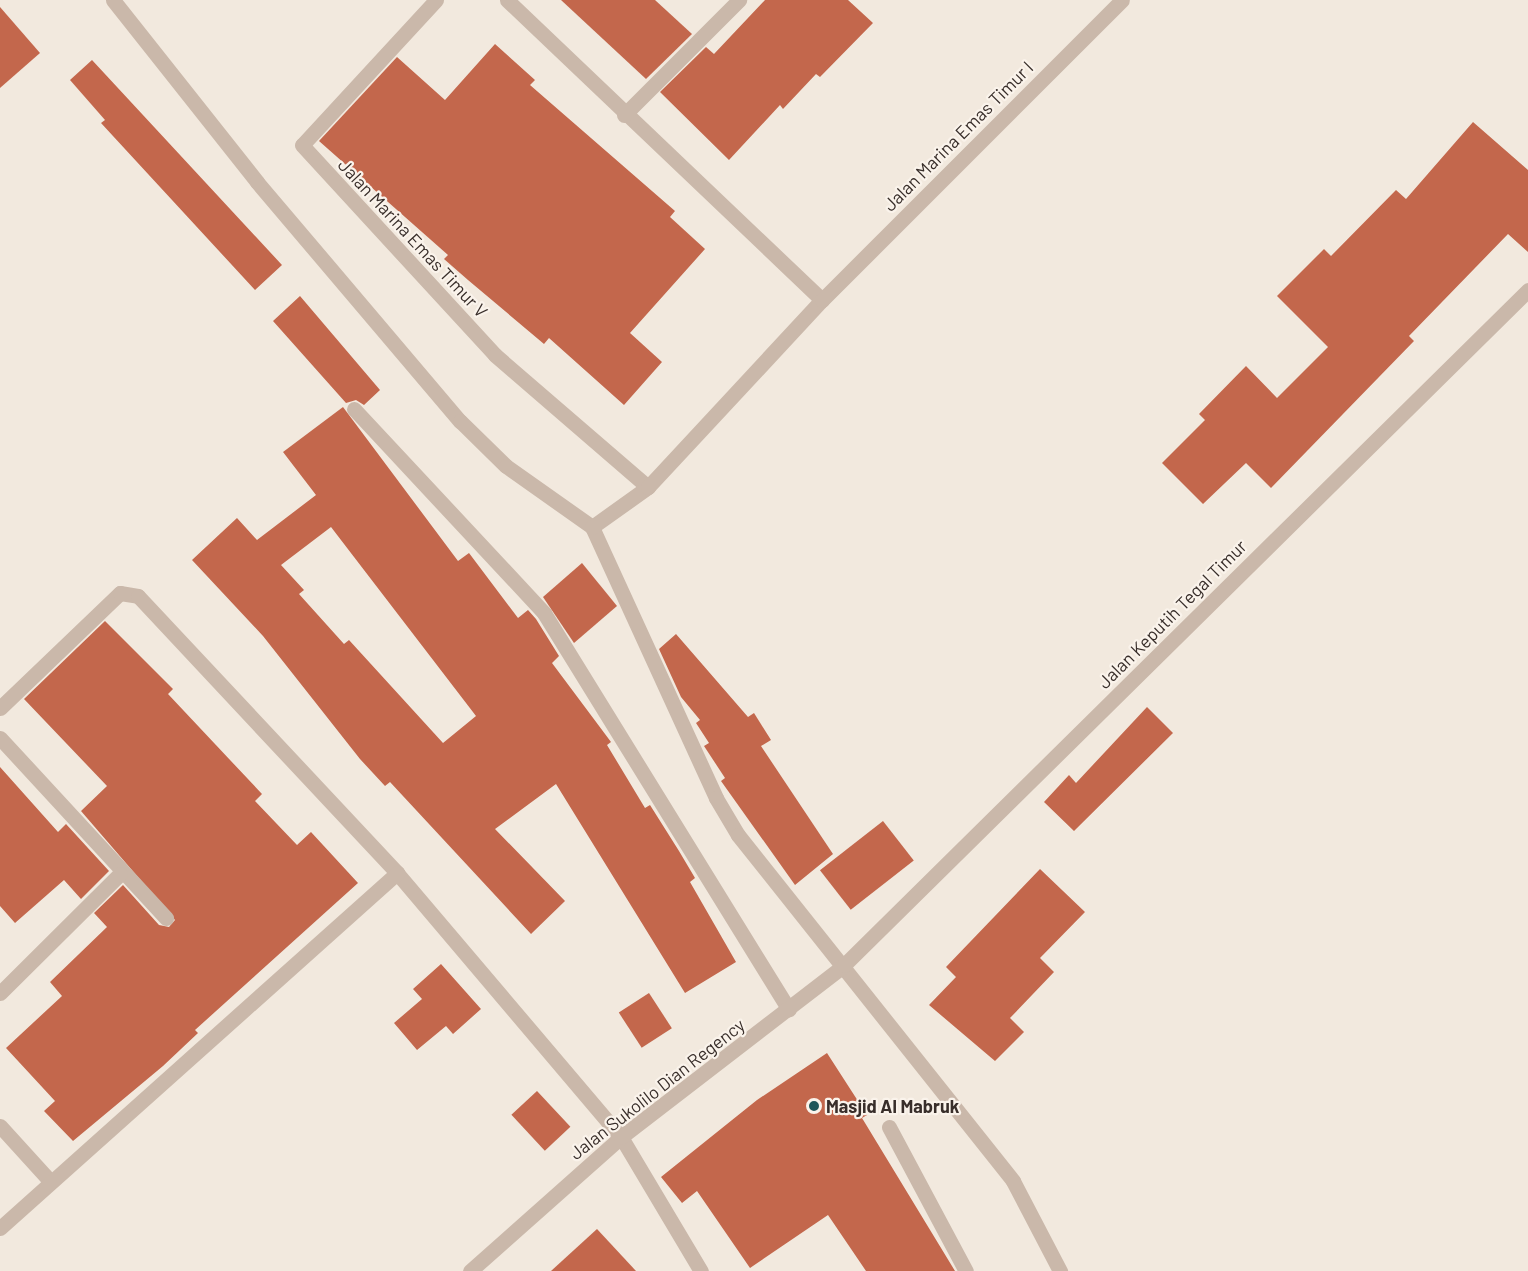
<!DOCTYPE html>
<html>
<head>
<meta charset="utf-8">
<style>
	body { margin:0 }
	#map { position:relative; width:1528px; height:1271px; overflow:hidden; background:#f2e9de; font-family:Barlow,sans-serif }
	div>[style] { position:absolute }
	.building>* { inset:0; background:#c3674c; transform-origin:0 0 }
	.minor>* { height:15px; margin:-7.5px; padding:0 7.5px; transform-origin:7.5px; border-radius:7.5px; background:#cab8aa }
	.dots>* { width:16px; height:16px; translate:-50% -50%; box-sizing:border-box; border:3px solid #faf3eb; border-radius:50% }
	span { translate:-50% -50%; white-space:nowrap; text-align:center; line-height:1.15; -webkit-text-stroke:4.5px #faf3eb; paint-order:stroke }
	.street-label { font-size:18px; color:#382e2a }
	.poi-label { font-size:18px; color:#382e2a; font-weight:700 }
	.left { translate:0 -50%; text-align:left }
</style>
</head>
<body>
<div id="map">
	<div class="building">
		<i style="clip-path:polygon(561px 0,655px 0,692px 34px,646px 79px)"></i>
		<i style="clip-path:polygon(765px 0,848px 0,873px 23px,820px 77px,816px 74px,783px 109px,780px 105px,729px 160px,660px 92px,706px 47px,714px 54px)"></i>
		<i style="clip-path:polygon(0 7px,40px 53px,0 88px)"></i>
		<i style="clip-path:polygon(495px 44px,535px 80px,530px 85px,675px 211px,670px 217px,705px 249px,630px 333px,662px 362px,624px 405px,549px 338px,544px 344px,468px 280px,444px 259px,448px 255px,319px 141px,397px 57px,445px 100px)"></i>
		<i style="clip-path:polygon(92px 60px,282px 265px,255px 290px,101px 123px,105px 120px,70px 80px)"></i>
		<i style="clip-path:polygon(1473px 122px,1528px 170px,1528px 252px,1508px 234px,1409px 336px,1414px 341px,1271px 488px,1246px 463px,1203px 504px,1162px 463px,1205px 420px,1199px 414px,1246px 366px,1277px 398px,1328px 347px,1277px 296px,1324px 249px,1331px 256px,1396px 190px,1406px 199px)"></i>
		<i style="clip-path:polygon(300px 296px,380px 390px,364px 405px,356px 400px,346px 403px,273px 321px)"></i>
		<i style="clip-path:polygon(evenodd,343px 407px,458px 561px,469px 553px,518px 618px,528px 610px,536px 619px,559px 656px,552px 663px,611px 742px,607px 745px,645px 808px,650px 805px,679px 851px,695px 878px,690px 882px,736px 962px,685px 993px,556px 784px,495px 829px,565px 901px,531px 934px,390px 782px,385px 786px,360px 759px,263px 636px,192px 560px,237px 518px,257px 540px,316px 495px,283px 452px,343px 407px,331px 527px,476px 716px,443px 743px,349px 640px,344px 644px,299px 594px,304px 590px,281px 565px,331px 527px)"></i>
		<i style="clip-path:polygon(582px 563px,617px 606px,574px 643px,543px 597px)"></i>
		<i style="clip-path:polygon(105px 621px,173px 689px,168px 694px,262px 794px,255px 801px,297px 845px,311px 832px,358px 883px,195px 1030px,198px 1033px,163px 1066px,73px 1141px,44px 1111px,55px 1101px,6px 1048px,62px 996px,50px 982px,107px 927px,94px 913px,123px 885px,159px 925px,169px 927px,175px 920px,81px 811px,107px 786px,24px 699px)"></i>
		<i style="clip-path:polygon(676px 634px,748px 717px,754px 713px,771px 740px,761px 746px,833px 854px,795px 885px,721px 781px,725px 778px,704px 746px,709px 743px,696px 723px,700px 720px,681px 697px,659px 649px)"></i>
		<i style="clip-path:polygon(1147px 707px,1173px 733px,1074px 831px,1044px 802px,1069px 775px,1076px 783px)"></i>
		<i style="clip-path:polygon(0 767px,58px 832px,66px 824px,109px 871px,81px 899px,64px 880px,15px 923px,0 906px)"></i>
		<i style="left:883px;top:821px;width:50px;height:80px;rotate:52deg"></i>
		<i style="clip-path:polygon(1040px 869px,1085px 912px,1040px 958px,1054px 972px,1010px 1018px,1024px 1032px,995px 1061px,929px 1005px,956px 977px,946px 967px)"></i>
		<i style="clip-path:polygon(441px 964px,481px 1009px,453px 1034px,446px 1026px,417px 1050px,394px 1023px,422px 999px,413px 989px)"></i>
		<i style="left:649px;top:993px;width:42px;height:36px;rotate:57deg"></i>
		<i style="clip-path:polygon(827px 1053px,867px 1115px,862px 1118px,955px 1271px,866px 1271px,828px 1215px,750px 1268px,697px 1191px,682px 1203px,661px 1177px,757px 1100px)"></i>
		<i style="left:537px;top:1091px;width:49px;height:35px;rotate:47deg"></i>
		<i style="clip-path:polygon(597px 1229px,636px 1271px,551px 1271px)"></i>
	</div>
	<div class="minor">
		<i style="left:113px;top:0;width:232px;rotate:51.6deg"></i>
		<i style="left:257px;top:182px;width:314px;rotate:49.7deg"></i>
		<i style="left:460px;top:421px;width:64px;rotate:44.4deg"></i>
		<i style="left:506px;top:466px;width:105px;rotate:35.3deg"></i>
		<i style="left:592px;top:527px;width:298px;rotate:65.4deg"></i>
		<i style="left:716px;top:798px;width:43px;rotate:59.3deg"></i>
		<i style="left:738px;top:835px;width:442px;rotate:51.5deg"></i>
		<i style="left:1013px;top:1181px;width:102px;rotate:62.4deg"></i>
		<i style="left:436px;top:0;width:197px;rotate:132.7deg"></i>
		<i style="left:302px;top:145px;width:285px;rotate:47.4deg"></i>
		<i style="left:495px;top:355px;width:202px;rotate:40.8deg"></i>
		<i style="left:507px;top:0;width:435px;rotate:43.6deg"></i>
		<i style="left:624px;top:115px;width:163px;rotate:-45deg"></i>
		<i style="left:354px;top:409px;width:279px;rotate:47deg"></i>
		<i style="left:544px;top:613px;width:466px;rotate:58.3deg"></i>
		<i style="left:592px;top:527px;width:69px;rotate:-35.5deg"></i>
		<i style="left:648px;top:487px;width:255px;rotate:-47.1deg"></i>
		<i style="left:822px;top:300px;width:424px;rotate:-45deg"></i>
		<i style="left:0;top:708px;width:166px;rotate:-43.8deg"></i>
		<i style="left:120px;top:593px;width:18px;rotate:9deg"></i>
		<i style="left:138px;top:596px;width:379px;rotate:46.9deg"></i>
		<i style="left:397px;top:873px;width:346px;rotate:49.7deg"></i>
		<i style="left:621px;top:1137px;width:156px;rotate:59.2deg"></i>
		<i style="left:0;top:738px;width:245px;rotate:47.3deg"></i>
		<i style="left:0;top:993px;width:169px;rotate:-44.8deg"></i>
		<i style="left:0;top:1126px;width:74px;rotate:47.7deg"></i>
		<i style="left:889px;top:1127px;width:163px;rotate:61.9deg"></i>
		<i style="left:0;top:1228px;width:533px;rotate:-41.8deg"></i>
		<i style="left:470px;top:1271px;width:202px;rotate:-41.6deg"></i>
		<i style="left:621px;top:1137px;width:282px;rotate:-37.6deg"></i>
		<i style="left:844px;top:965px;width:961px;rotate:-44.62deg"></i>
	</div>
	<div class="dots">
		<i style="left:814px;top:1106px;background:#205659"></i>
	</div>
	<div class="street-label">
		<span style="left:958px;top:136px;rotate:-45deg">Jalan Marina Emas Timur I</span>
		<span style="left:413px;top:238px;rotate:47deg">Jalan Marina Emas Timur V</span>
		<span style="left:1172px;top:614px;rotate:-45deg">Jalan Keputih Tegal Timur</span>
		<span style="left:657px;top:1089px;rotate:-38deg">Jalan Sukolilo Dian Regency</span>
	</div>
	<div class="poi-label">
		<span class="left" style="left:826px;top:1106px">Masjid Al Mabruk</span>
	</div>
</div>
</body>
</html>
